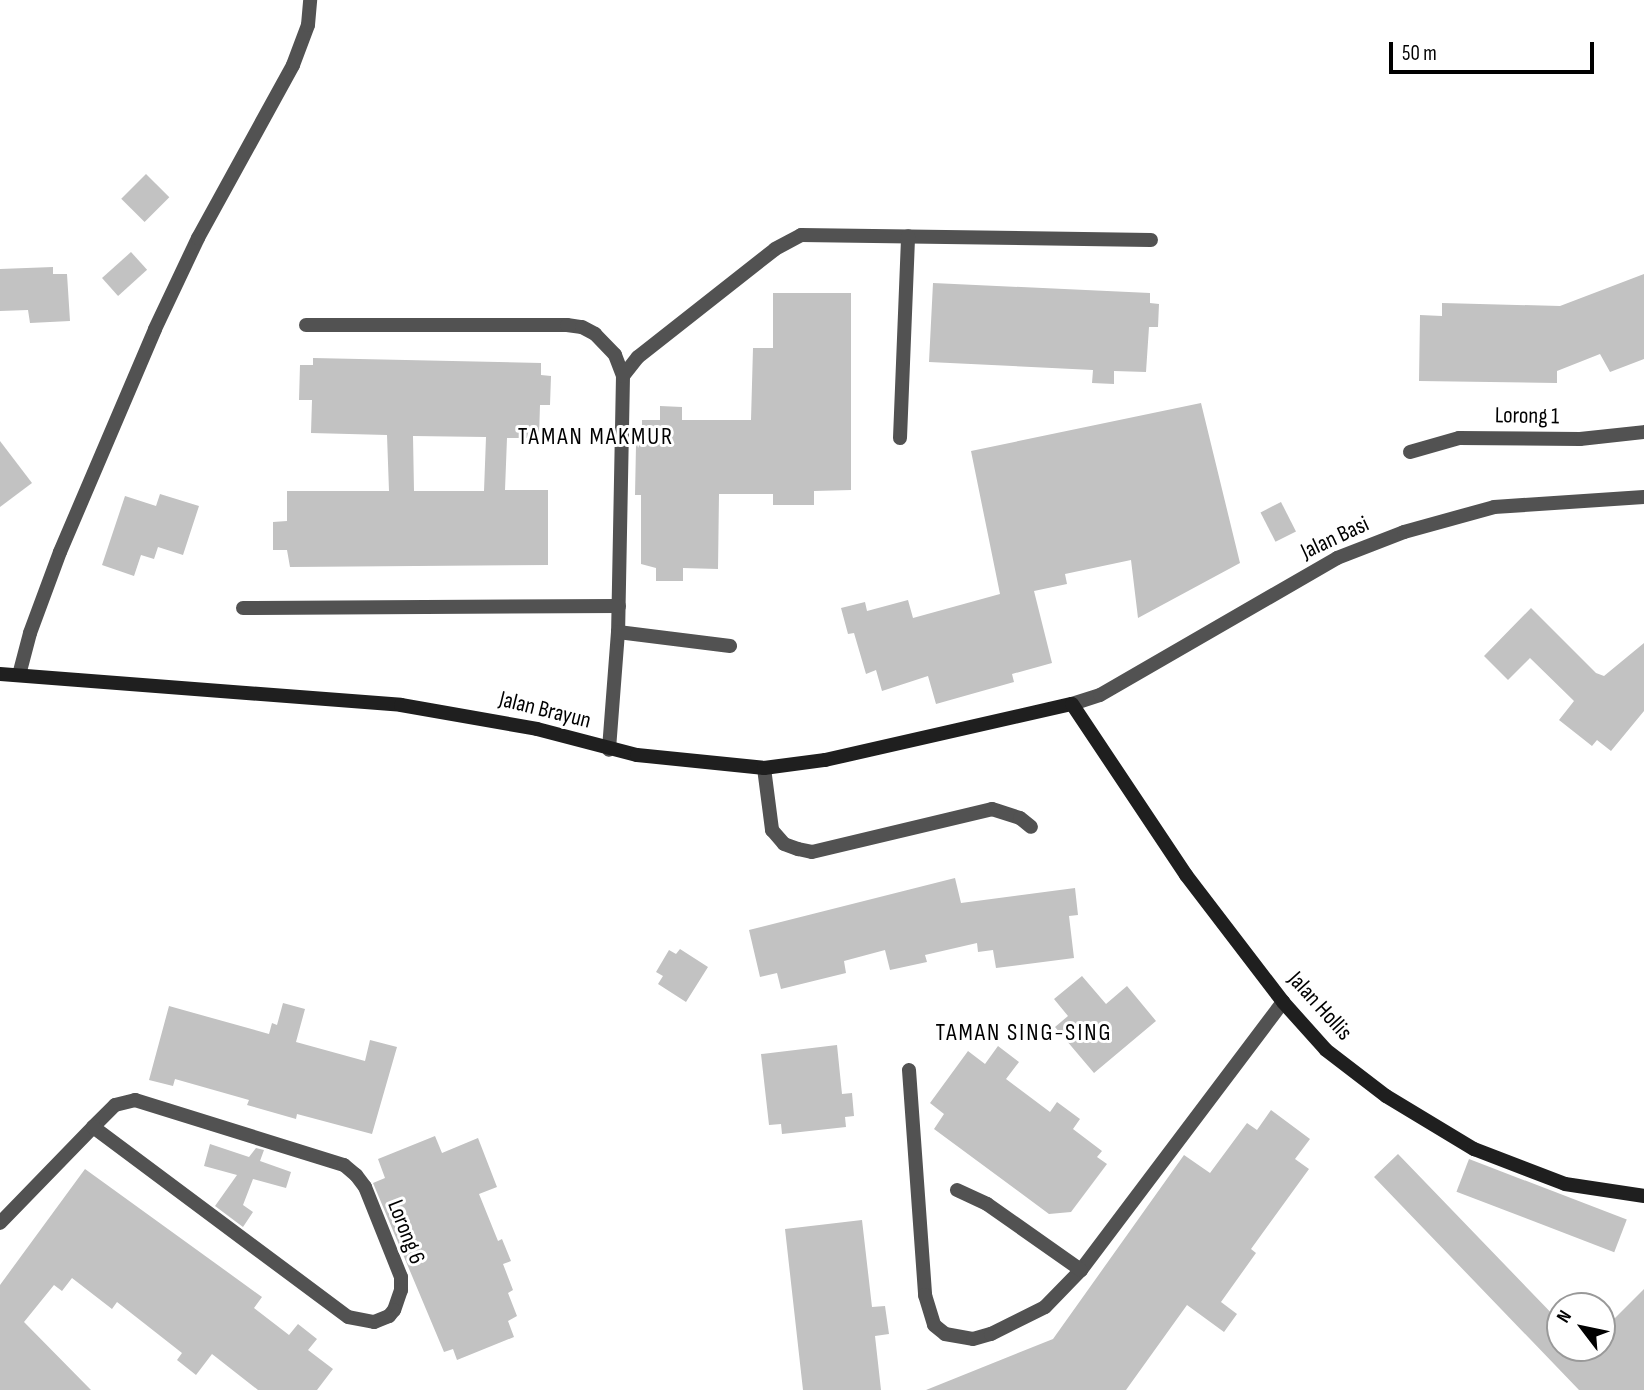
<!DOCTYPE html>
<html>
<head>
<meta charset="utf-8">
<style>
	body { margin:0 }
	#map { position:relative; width:1644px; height:1390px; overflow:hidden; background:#fff; font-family:"Sofia Sans Condensed",sans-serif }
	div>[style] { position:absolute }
	.building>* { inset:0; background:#c2c2c2; transform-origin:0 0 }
	.minor>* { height:14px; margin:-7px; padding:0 7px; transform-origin:7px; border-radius:7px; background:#525252 }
	.tertiary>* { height:14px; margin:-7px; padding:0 7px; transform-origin:7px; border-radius:7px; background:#525252 }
	.secondary>* { height:14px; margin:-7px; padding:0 7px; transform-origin:7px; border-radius:7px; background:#1f1f1f }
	span { translate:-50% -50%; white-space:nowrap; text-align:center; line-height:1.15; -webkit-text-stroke:6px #fff; paint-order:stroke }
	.street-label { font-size:23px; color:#000 }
	.neighbourhood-label { font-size:24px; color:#000; letter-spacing:2px }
	.north { position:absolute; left:1546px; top:1292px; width:70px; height:70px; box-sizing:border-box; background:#fff; border:2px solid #999; border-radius:50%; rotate:302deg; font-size:19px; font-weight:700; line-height:28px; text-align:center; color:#000 }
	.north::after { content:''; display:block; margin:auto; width:24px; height:32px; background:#000; clip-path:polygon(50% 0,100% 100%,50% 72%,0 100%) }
	.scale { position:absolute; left:1389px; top:42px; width:205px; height:32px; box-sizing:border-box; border:4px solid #000; border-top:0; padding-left:9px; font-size:21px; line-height:24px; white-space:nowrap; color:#000; -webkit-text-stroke:5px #fff; paint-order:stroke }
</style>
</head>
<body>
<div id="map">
	<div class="building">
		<i style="left:146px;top:174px;width:33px;height:35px;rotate:45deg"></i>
		<i style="left:131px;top:252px;width:24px;height:39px;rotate:48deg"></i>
		<i style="clip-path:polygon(53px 267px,53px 274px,67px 274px,70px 321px,30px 323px,28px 310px,0 311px,0 269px)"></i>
		<i style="clip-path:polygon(1644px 274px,1644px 359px,1610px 372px,1600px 354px,1557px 371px,1557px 383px,1419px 381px,1420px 315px,1442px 316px,1442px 303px,1560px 306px)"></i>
		<i style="clip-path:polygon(933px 283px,1150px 293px,1150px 303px,1159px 304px,1158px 327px,1149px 327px,1146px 372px,1114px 371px,1114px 384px,1092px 383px,1093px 370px,929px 362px)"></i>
		<i style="clip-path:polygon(773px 293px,851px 293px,851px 490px,814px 491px,814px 505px,773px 505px,773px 494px,719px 494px,718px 569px,683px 568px,683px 581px,656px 581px,656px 568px,641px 564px,641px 495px,635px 495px,636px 445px,642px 445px,642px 420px,660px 420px,660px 406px,682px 407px,682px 420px,751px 420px,753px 348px,773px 348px)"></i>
		<i style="clip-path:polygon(evenodd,313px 358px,541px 363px,541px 375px,551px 376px,550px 405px,540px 405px,539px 438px,507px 438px,505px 490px,548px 490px,548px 565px,290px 567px,287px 550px,273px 550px,273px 522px,287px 521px,287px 491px,389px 491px,387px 435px,311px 433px,312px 400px,299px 400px,300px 365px,313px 365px,313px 358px,413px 436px,486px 437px,484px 491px,414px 491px,413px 436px)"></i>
		<i style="clip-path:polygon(1201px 403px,1240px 563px,1138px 618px,1131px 560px,1065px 574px,1067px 584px,1034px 591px,1052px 663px,1012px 674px,1014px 682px,936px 704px,928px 676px,882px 691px,876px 670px,866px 674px,854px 633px,848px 634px,841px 608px,865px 602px,867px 611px,908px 600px,913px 618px,1000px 594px,971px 451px)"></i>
		<i style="clip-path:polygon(0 441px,32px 483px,0 507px)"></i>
		<i style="clip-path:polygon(160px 494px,199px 506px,183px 555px,158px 547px,154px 559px,141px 555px,134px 576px,102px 565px,125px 496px,156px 506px)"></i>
		<i style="left:1281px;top:502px;width:33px;height:23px;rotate:63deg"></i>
		<i style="clip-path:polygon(1531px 608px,1596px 673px,1604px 676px,1644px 643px,1644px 711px,1611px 751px,1597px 740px,1592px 746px,1559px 720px,1574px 701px,1530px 658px,1508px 680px,1484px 656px)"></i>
		<i style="clip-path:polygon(955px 878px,961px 903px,1075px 888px,1078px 915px,1069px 916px,1074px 958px,996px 968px,993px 950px,978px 952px,977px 943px,925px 955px,927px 962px,890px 970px,885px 950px,844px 961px,846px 973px,781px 989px,777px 973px,760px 977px,749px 930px)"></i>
		<i style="clip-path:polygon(680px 949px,708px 967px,686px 1002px,658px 984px,663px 976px,656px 972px,669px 950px,676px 954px)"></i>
		<i style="clip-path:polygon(1082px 976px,1106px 1004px,1127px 986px,1156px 1021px,1094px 1073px,1055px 1027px,1068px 1016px,1054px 999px)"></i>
		<i style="clip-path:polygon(283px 1003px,305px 1009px,296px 1042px,365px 1061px,370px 1040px,397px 1047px,372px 1134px,297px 1114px,296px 1119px,247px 1105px,249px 1100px,175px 1079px,173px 1086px,149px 1080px,169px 1006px,269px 1034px,272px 1023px,277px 1025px)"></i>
		<i style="clip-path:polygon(837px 1045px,842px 1094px,852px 1093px,854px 1116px,845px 1117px,846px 1127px,782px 1134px,781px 1124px,769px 1125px,761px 1054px)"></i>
		<i style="clip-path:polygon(998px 1046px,1019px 1062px,1006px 1079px,1050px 1112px,1057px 1102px,1080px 1119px,1073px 1129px,1102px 1151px,1097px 1157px,1107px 1164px,1071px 1212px,1049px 1214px,934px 1129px,944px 1114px,930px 1103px,968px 1051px,985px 1064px)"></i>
		<i style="clip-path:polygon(1271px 1110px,1310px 1139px,1295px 1159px,1309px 1169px,1251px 1249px,1256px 1253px,1221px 1302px,1237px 1314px,1224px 1332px,1187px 1305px,1126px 1390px,926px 1390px,1053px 1339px,1184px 1155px,1210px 1173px,1247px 1123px,1257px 1130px)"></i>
		<i style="clip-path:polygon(435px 1136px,442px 1153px,478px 1138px,497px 1187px,479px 1194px,498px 1241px,502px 1239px,511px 1261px,503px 1264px,513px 1290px,508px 1293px,517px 1316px,508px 1321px,514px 1337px,457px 1360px,453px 1349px,444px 1352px,373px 1183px,385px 1178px,378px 1159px)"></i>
		<i style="clip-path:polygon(210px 1144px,249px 1157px,256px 1148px,264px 1150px,260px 1161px,291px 1172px,286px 1188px,253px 1179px,243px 1205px,253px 1212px,243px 1227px,215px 1206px,237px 1175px,204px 1166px)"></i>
		<i style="clip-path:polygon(1398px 1154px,1560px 1322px,1560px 1348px,1602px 1348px,1602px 1331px,1644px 1289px,1644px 1390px,1579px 1390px,1374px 1177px)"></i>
		<i style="left:1469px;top:1159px;width:169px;height:35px;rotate:21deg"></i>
		<i style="clip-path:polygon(85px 1169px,262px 1297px,254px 1308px,289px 1335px,298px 1324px,317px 1339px,308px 1350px,333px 1369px,317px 1390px,258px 1390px,212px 1354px,196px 1375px,177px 1360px,182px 1353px,117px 1302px,112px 1309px,72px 1278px,62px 1291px,54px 1285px,24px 1322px,91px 1390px,0 1390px,0 1285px)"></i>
		<i style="clip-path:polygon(862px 1220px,872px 1307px,885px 1306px,889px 1334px,875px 1336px,881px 1390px,803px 1390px,785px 1229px)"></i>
	</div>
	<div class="minor">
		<i style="left:306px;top:325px;width:261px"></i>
		<i style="left:567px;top:325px;width:15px;rotate:8deg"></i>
		<i style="left:582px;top:327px;width:15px;rotate:28deg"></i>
		<i style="left:595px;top:334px;width:29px;rotate:46deg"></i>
		<i style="left:615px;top:355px;width:22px;rotate:69deg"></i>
		<i style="left:623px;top:376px;width:256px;rotate:91.1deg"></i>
		<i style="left:618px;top:632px;width:118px;rotate:94.4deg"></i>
		<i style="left:623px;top:376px;width:24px;rotate:-52deg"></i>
		<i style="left:638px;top:357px;width:174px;rotate:-38.2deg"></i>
		<i style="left:775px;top:249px;width:30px;rotate:-28deg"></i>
		<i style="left:801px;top:235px;width:350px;rotate:0.8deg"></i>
		<i style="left:900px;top:438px;width:202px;rotate:-87.7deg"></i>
		<i style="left:1410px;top:452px;width:51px;rotate:-15.9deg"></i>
		<i style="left:1459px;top:438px;width:121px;rotate:0.5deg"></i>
		<i style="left:1580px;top:439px;width:64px;rotate:-6.2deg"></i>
		<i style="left:243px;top:608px;width:376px;rotate:-0.3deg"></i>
		<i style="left:618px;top:632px;width:113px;rotate:7.1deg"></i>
		<i style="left:19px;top:675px;width:43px;rotate:-75.3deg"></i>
		<i style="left:30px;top:633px;width:86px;rotate:-69.7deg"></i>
		<i style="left:60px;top:552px;width:242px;rotate:-66.9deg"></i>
		<i style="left:155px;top:329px;width:101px;rotate:-64.7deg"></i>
		<i style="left:198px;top:238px;width:197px;rotate:-61.2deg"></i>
		<i style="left:293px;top:65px;width:43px;rotate:-69.4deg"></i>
		<i style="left:308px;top:25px;width:25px;rotate:-85deg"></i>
		<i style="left:764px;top:768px;width:63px;rotate:82.6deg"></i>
		<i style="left:772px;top:830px;width:18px;rotate:49deg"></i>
		<i style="left:784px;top:844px;width:15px;rotate:20deg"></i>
		<i style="left:798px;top:849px;width:14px;rotate:12deg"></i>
		<i style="left:812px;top:852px;width:185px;rotate:-13.4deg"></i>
		<i style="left:992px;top:809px;width:29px;rotate:18deg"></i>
		<i style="left:1020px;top:818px;width:14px;rotate:39deg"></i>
		<i style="left:909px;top:1070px;width:226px;rotate:85.9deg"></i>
		<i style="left:925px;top:1295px;width:31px;rotate:73deg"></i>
		<i style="left:934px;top:1325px;width:14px;rotate:39deg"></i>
		<i style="left:945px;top:1334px;width:28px;rotate:10deg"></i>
		<i style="left:973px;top:1339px;width:19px;rotate:-16deg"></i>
		<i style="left:991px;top:1334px;width:60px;rotate:-26.6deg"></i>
		<i style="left:1045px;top:1307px;width:52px;rotate:-45.8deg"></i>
		<i style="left:1081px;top:1270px;width:336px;rotate:-53deg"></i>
		<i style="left:957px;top:1190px;width:33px;rotate:25deg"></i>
		<i style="left:987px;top:1204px;width:115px;rotate:35.1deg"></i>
		<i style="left:0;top:1223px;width:134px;rotate:-45.9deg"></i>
		<i style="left:93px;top:1127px;width:31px;rotate:-45deg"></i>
		<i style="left:115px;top:1105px;width:21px;rotate:-14deg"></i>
		<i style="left:135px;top:1100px;width:219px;rotate:17.3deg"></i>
		<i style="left:344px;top:1165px;width:16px;rotate:40deg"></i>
		<i style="left:356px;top:1175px;width:15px;rotate:53deg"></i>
		<i style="left:365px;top:1187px;width:97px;rotate:68.2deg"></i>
		<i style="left:401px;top:1277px;width:13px;rotate:90deg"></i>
		<i style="left:401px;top:1290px;width:21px;rotate:109deg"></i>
		<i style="left:394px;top:1310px;width:8px;rotate:130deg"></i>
		<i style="left:389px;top:1316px;width:16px;rotate:158deg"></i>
		<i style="left:374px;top:1322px;width:26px;rotate:-169deg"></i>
		<i style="left:348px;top:1317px;width:318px;rotate:-143.3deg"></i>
	</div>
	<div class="tertiary">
		<i style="left:1072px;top:704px;width:29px;rotate:-18deg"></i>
		<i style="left:1100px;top:695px;width:274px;rotate:-30deg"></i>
		<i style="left:1337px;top:558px;width:72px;rotate:-21.2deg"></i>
		<i style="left:1404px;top:532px;width:93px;rotate:-15.5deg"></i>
		<i style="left:1494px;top:507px;width:150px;rotate:-3.8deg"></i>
	</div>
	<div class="secondary">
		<i style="left:0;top:674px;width:402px;rotate:4.4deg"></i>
		<i style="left:401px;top:705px;width:138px;rotate:10deg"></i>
		<i style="left:537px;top:729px;width:103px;rotate:14.6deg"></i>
		<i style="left:637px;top:755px;width:128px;rotate:5.8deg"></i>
		<i style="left:764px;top:768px;width:62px;rotate:-7.5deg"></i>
		<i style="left:825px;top:760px;width:253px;rotate:-12.8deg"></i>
		<i style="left:1072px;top:704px;width:206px;rotate:56.3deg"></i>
		<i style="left:1186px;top:875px;width:160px;rotate:52.6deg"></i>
		<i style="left:1283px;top:1002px;width:64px;rotate:48.1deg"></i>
		<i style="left:1326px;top:1050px;width:76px;rotate:37.5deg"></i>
		<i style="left:1386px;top:1096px;width:103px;rotate:31.1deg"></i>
		<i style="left:1474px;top:1149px;width:97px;rotate:21deg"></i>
		<i style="left:1565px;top:1184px;width:80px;rotate:8.6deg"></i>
	</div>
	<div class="street-label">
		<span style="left:1527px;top:416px;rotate:1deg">Lorong 1</span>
		<span style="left:1335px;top:538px;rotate:-25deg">Jalan Basi</span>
		<span style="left:545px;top:710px;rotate:14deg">Jalan Brayun</span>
		<span style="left:1320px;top:1006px;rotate:48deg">Jalan Hollis</span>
		<span style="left:406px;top:1232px;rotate:69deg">Lorong 6</span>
	</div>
	<div class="neighbourhood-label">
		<span style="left:596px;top:437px">TAMAN MAKMUR</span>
		<span style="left:1024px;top:1033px">TAMAN SING-SING</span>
	</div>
	<div class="north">N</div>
	<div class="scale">50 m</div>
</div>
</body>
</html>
